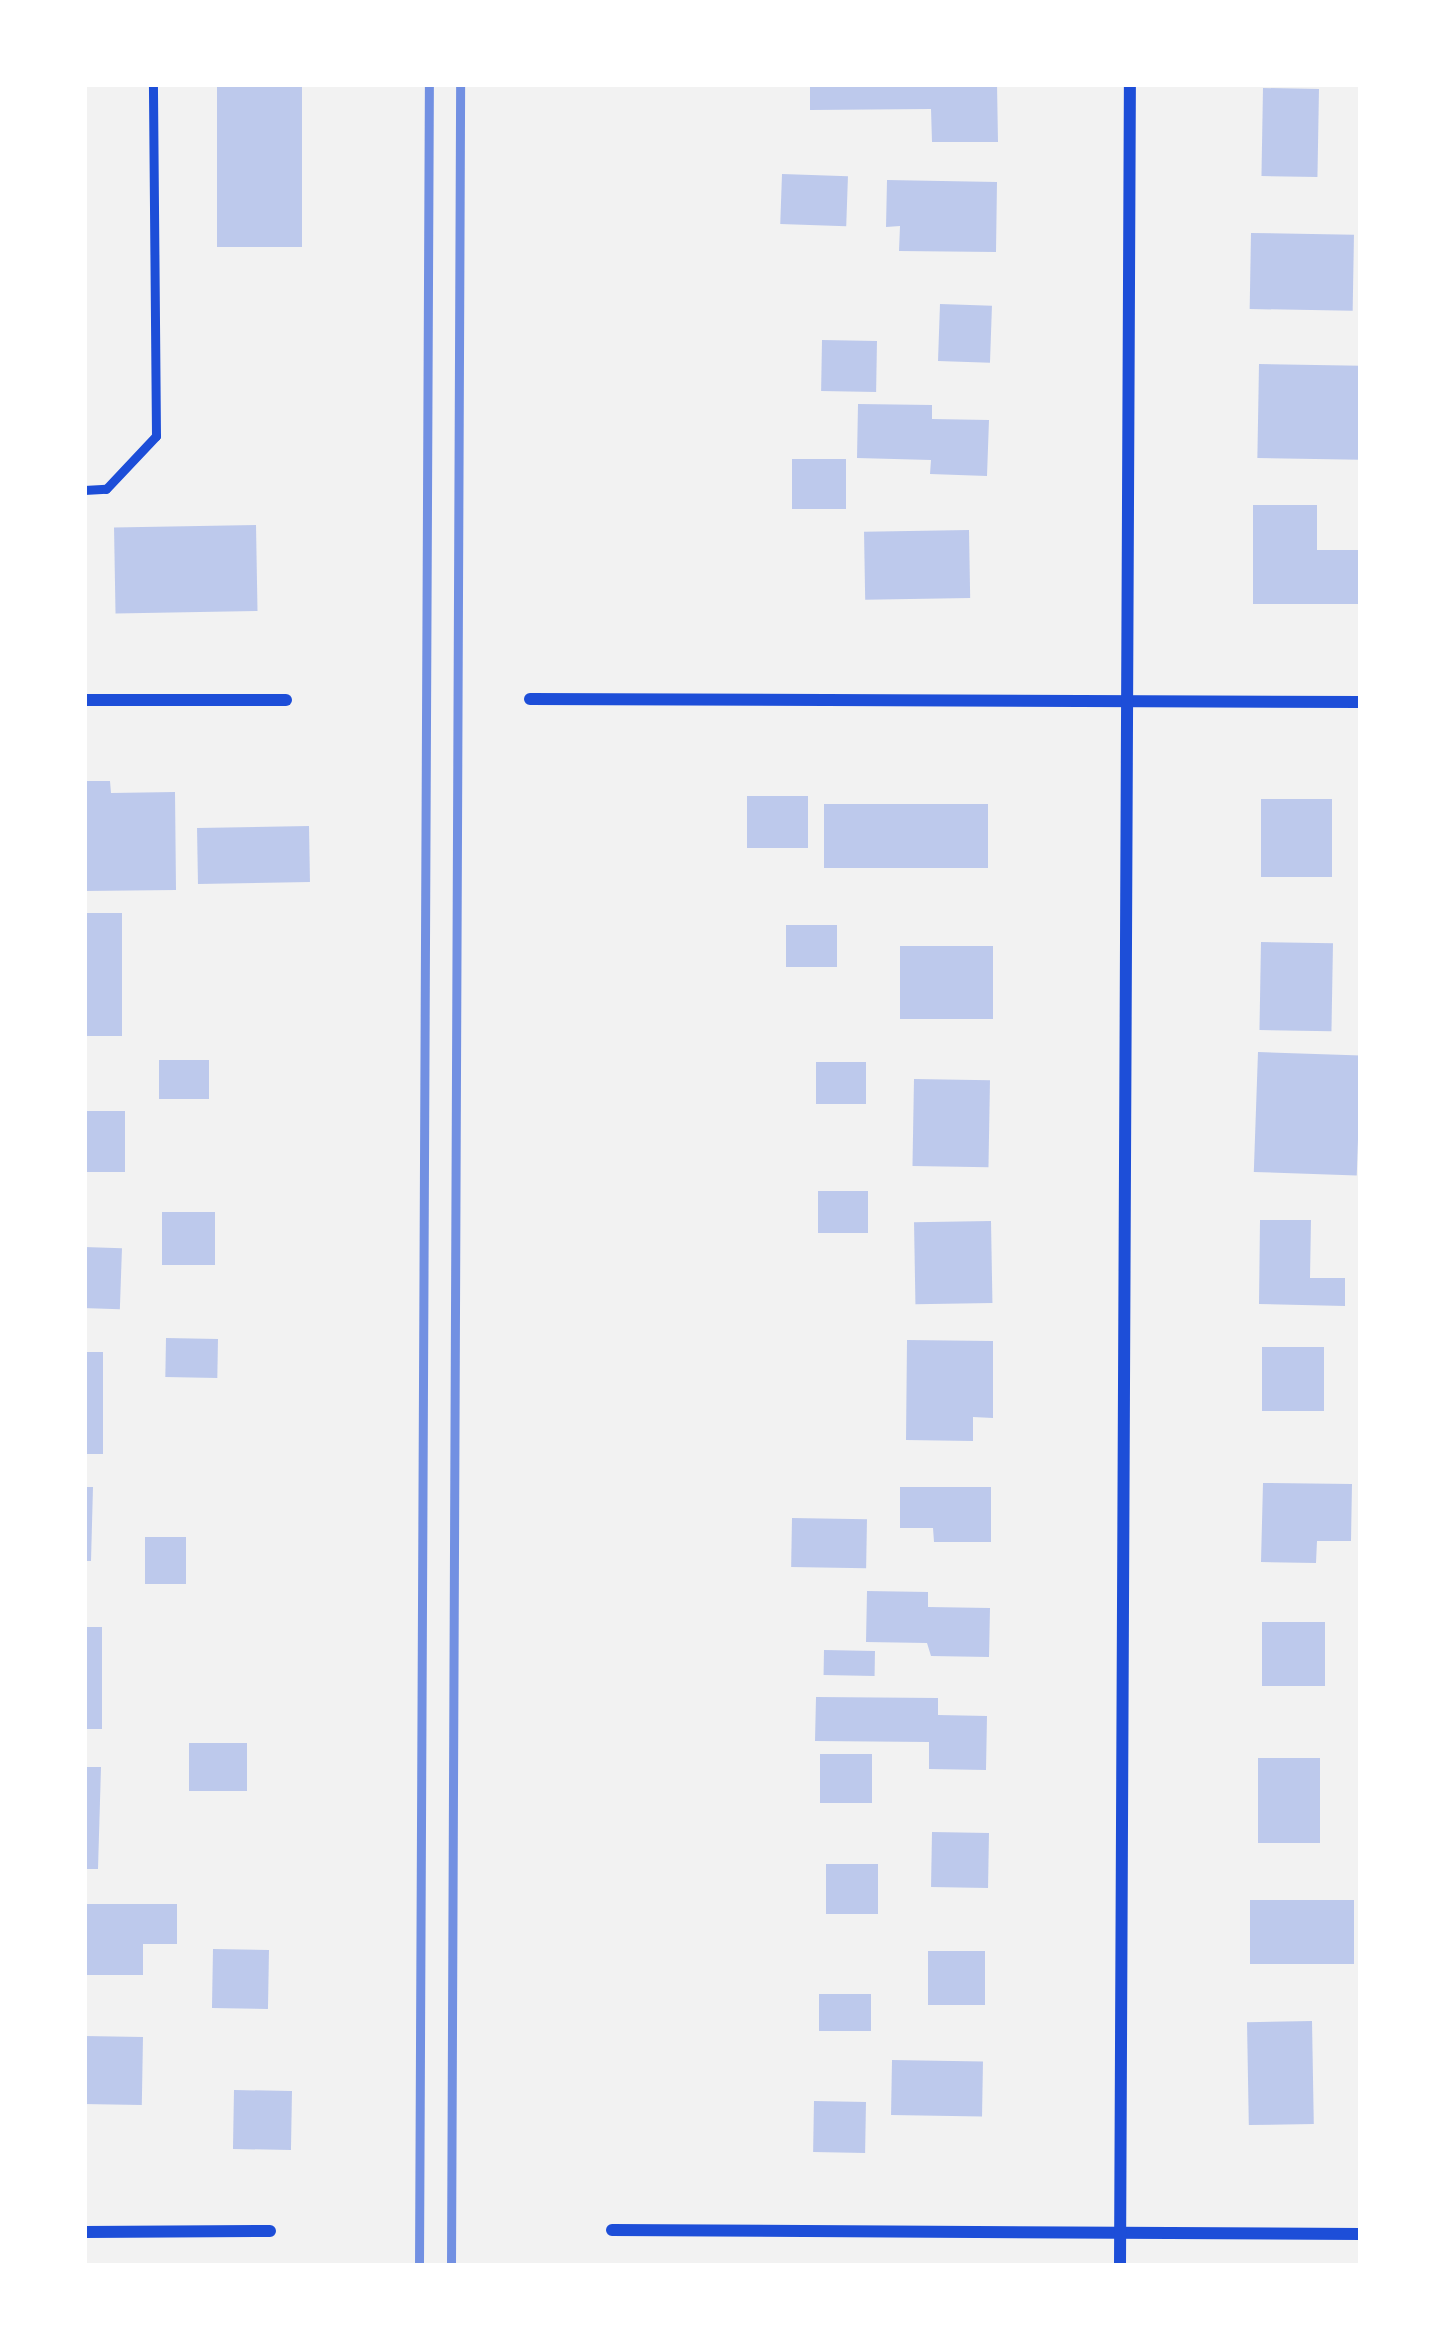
<!DOCTYPE html>
<html>
<head>
<meta charset="utf-8">
<style>
	body { margin:0 }
	#map { position:relative; width:1445px; height:2350px; overflow:hidden; background:#f2f2f2; font-family:Roboto,sans-serif }
	div>[style] { position:absolute }
	.building>* { inset:0; background:#bdc9ec; transform-origin:0 0 }
	.service>* { height:9px; margin:-4.5px; padding:0 4.5px; transform-origin:4.5px; border-radius:4.5px; background:#1d4ed8 }
	.minor>* { height:12px; margin:-6px; padding:0 6px; transform-origin:6px; border-radius:6px; background:#1d4ed8 }
	.rail>* { height:9px; margin:-4.5px; padding:0 4.5px; transform-origin:4.5px; border-radius:4.5px; background:#7290e2 }
	span { translate:-50% -50%; white-space:nowrap; text-align:center; line-height:1.15; -webkit-text-stroke:10px #fff; paint-order:stroke }
	.frame { position:absolute; inset:0; border:87px solid #fff; pointer-events:none }
</style>
</head>
<body>
<div id="map">
	<div class="building">
		<i style="left:217px;top:84px;width:85px;height:163px"></i>
		<i style="clip-path:polygon(810px 84px,997px 84px,998px 142px,932px 142px,931px 109px,810px 110px)"></i>
		<i style="left:1263px;top:88px;width:56px;height:88px;rotate:1deg"></i>
		<i style="left:782px;top:174px;width:66px;height:50px;rotate:2deg"></i>
		<i style="clip-path:polygon(887px 180px,997px 182px,996px 252px,899px 251px,900px 226px,886px 227px)"></i>
		<i style="left:1251px;top:233px;width:103px;height:76px;rotate:1deg"></i>
		<i style="left:940px;top:304px;width:52px;height:57px;rotate:2deg"></i>
		<i style="left:822px;top:340px;width:55px;height:51px;rotate:1deg"></i>
		<i style="left:1259px;top:364px;width:102px;height:94px;rotate:1deg"></i>
		<i style="clip-path:polygon(858px 404px,932px 405px,932px 419px,989px 420px,987px 476px,930px 474px,931px 460px,857px 458px)"></i>
		<i style="left:792px;top:459px;width:54px;height:50px"></i>
		<i style="clip-path:polygon(1253px 505px,1317px 505px,1317px 550px,1361px 550px,1361px 604px,1253px 604px)"></i>
		<i style="left:256px;top:525px;width:86px;height:142px;rotate:89deg"></i>
		<i style="left:969px;top:530px;width:68px;height:105px;rotate:89deg"></i>
		<i style="clip-path:polygon(84px 781px,110px 781px,111px 793px,175px 792px,176px 890px,84px 891px)"></i>
		<i style="left:747px;top:796px;width:61px;height:52px"></i>
		<i style="left:1261px;top:799px;width:71px;height:78px"></i>
		<i style="left:824px;top:804px;width:164px;height:64px"></i>
		<i style="left:309px;top:826px;width:56px;height:112px;rotate:89deg"></i>
		<i style="left:84px;top:913px;width:38px;height:123px"></i>
		<i style="left:786px;top:925px;width:51px;height:42px"></i>
		<i style="left:1261px;top:942px;width:72px;height:88px;rotate:1deg"></i>
		<i style="left:900px;top:946px;width:93px;height:73px"></i>
		<i style="left:1258px;top:1052px;width:103px;height:120px;rotate:2deg"></i>
		<i style="left:159px;top:1060px;width:50px;height:39px"></i>
		<i style="left:816px;top:1062px;width:50px;height:42px"></i>
		<i style="left:914px;top:1079px;width:76px;height:87px;rotate:1deg"></i>
		<i style="left:84px;top:1111px;width:41px;height:61px"></i>
		<i style="left:818px;top:1191px;width:50px;height:42px"></i>
		<i style="left:215px;top:1212px;width:53px;height:53px;rotate:90deg"></i>
		<i style="clip-path:polygon(1260px 1220px,1311px 1220px,1310px 1278px,1345px 1278px,1345px 1306px,1259px 1304px)"></i>
		<i style="left:991px;top:1221px;width:82px;height:77px;rotate:89deg"></i>
		<i style="left:84px;top:1247px;width:38px;height:61px;rotate:2deg"></i>
		<i style="left:166px;top:1338px;width:52px;height:39px;rotate:1deg"></i>
		<i style="clip-path:polygon(907px 1340px,993px 1341px,993px 1418px,973px 1417px,973px 1441px,906px 1440px)"></i>
		<i style="left:1262px;top:1347px;width:62px;height:64px"></i>
		<i style="left:84px;top:1352px;width:19px;height:102px"></i>
		<i style="clip-path:polygon(1263px 1483px,1352px 1484px,1351px 1541px,1317px 1541px,1316px 1563px,1261px 1562px)"></i>
		<i style="clip-path:polygon(84px 1487px,93px 1487px,91px 1561px,84px 1561px)"></i>
		<i style="clip-path:polygon(900px 1487px,991px 1487px,991px 1542px,934px 1542px,933px 1528px,900px 1528px)"></i>
		<i style="left:792px;top:1518px;width:75px;height:49px;rotate:1deg"></i>
		<i style="left:145px;top:1537px;width:41px;height:47px"></i>
		<i style="clip-path:polygon(867px 1591px,928px 1592px,928px 1607px,990px 1608px,989px 1657px,931px 1656px,927px 1643px,866px 1642px)"></i>
		<i style="left:1262px;top:1622px;width:63px;height:64px"></i>
		<i style="left:84px;top:1627px;width:18px;height:102px"></i>
		<i style="left:824px;top:1650px;width:51px;height:25px;rotate:1deg"></i>
		<i style="clip-path:polygon(816px 1697px,938px 1698px,938px 1715px,987px 1716px,986px 1770px,929px 1769px,929px 1742px,815px 1741px)"></i>
		<i style="left:189px;top:1743px;width:58px;height:48px"></i>
		<i style="left:820px;top:1754px;width:52px;height:49px"></i>
		<i style="left:1258px;top:1758px;width:62px;height:85px"></i>
		<i style="clip-path:polygon(84px 1767px,101px 1767px,98px 1869px,84px 1869px)"></i>
		<i style="left:932px;top:1832px;width:57px;height:55px;rotate:1deg"></i>
		<i style="left:826px;top:1864px;width:52px;height:50px"></i>
		<i style="left:1354px;top:1900px;width:64px;height:104px;rotate:90deg"></i>
		<i style="clip-path:polygon(84px 1904px,177px 1904px,177px 1944px,143px 1944px,143px 1975px,84px 1975px)"></i>
		<i style="left:213px;top:1949px;width:56px;height:59px;rotate:1deg"></i>
		<i style="left:928px;top:1951px;width:57px;height:54px"></i>
		<i style="left:819px;top:1994px;width:52px;height:37px"></i>
		<i style="left:1312px;top:2021px;width:103px;height:65px;rotate:89deg"></i>
		<i style="left:84px;top:2036px;width:59px;height:68px;rotate:1deg"></i>
		<i style="left:892px;top:2060px;width:91px;height:55px;rotate:1deg"></i>
		<i style="left:234px;top:2090px;width:58px;height:59px;rotate:1deg"></i>
		<i style="left:814px;top:2101px;width:52px;height:51px;rotate:1deg"></i>
	</div>
	<div class="service">
		<i style="left:84px;top:490px;width:22px;rotate:-3deg"></i>
		<i style="left:106px;top:489px;width:73px;rotate:-46.7deg"></i>
		<i style="left:156px;top:436px;width:352px;rotate:-90.5deg"></i>
	</div>
	<div class="minor">
		<i style="left:530px;top:699px;width:831px;rotate:0.21deg"></i>
		<i style="left:84px;top:700px;width:202px"></i>
		<i style="left:612px;top:2230px;width:749px;rotate:0.31deg"></i>
		<i style="left:84px;top:2232px;width:186px;rotate:-0.3deg"></i>
		<i style="left:1120px;top:2266px;width:2182px;rotate:-89.74deg"></i>
	</div>
	<div class="rail">
		<i style="left:419px;top:2266px;width:2182px;rotate:-89.74deg"></i>
		<i style="left:451px;top:2266px;width:2182px;rotate:-89.76deg"></i>
	</div>
	<div class="frame"></div>
</div>
</body>
</html>
